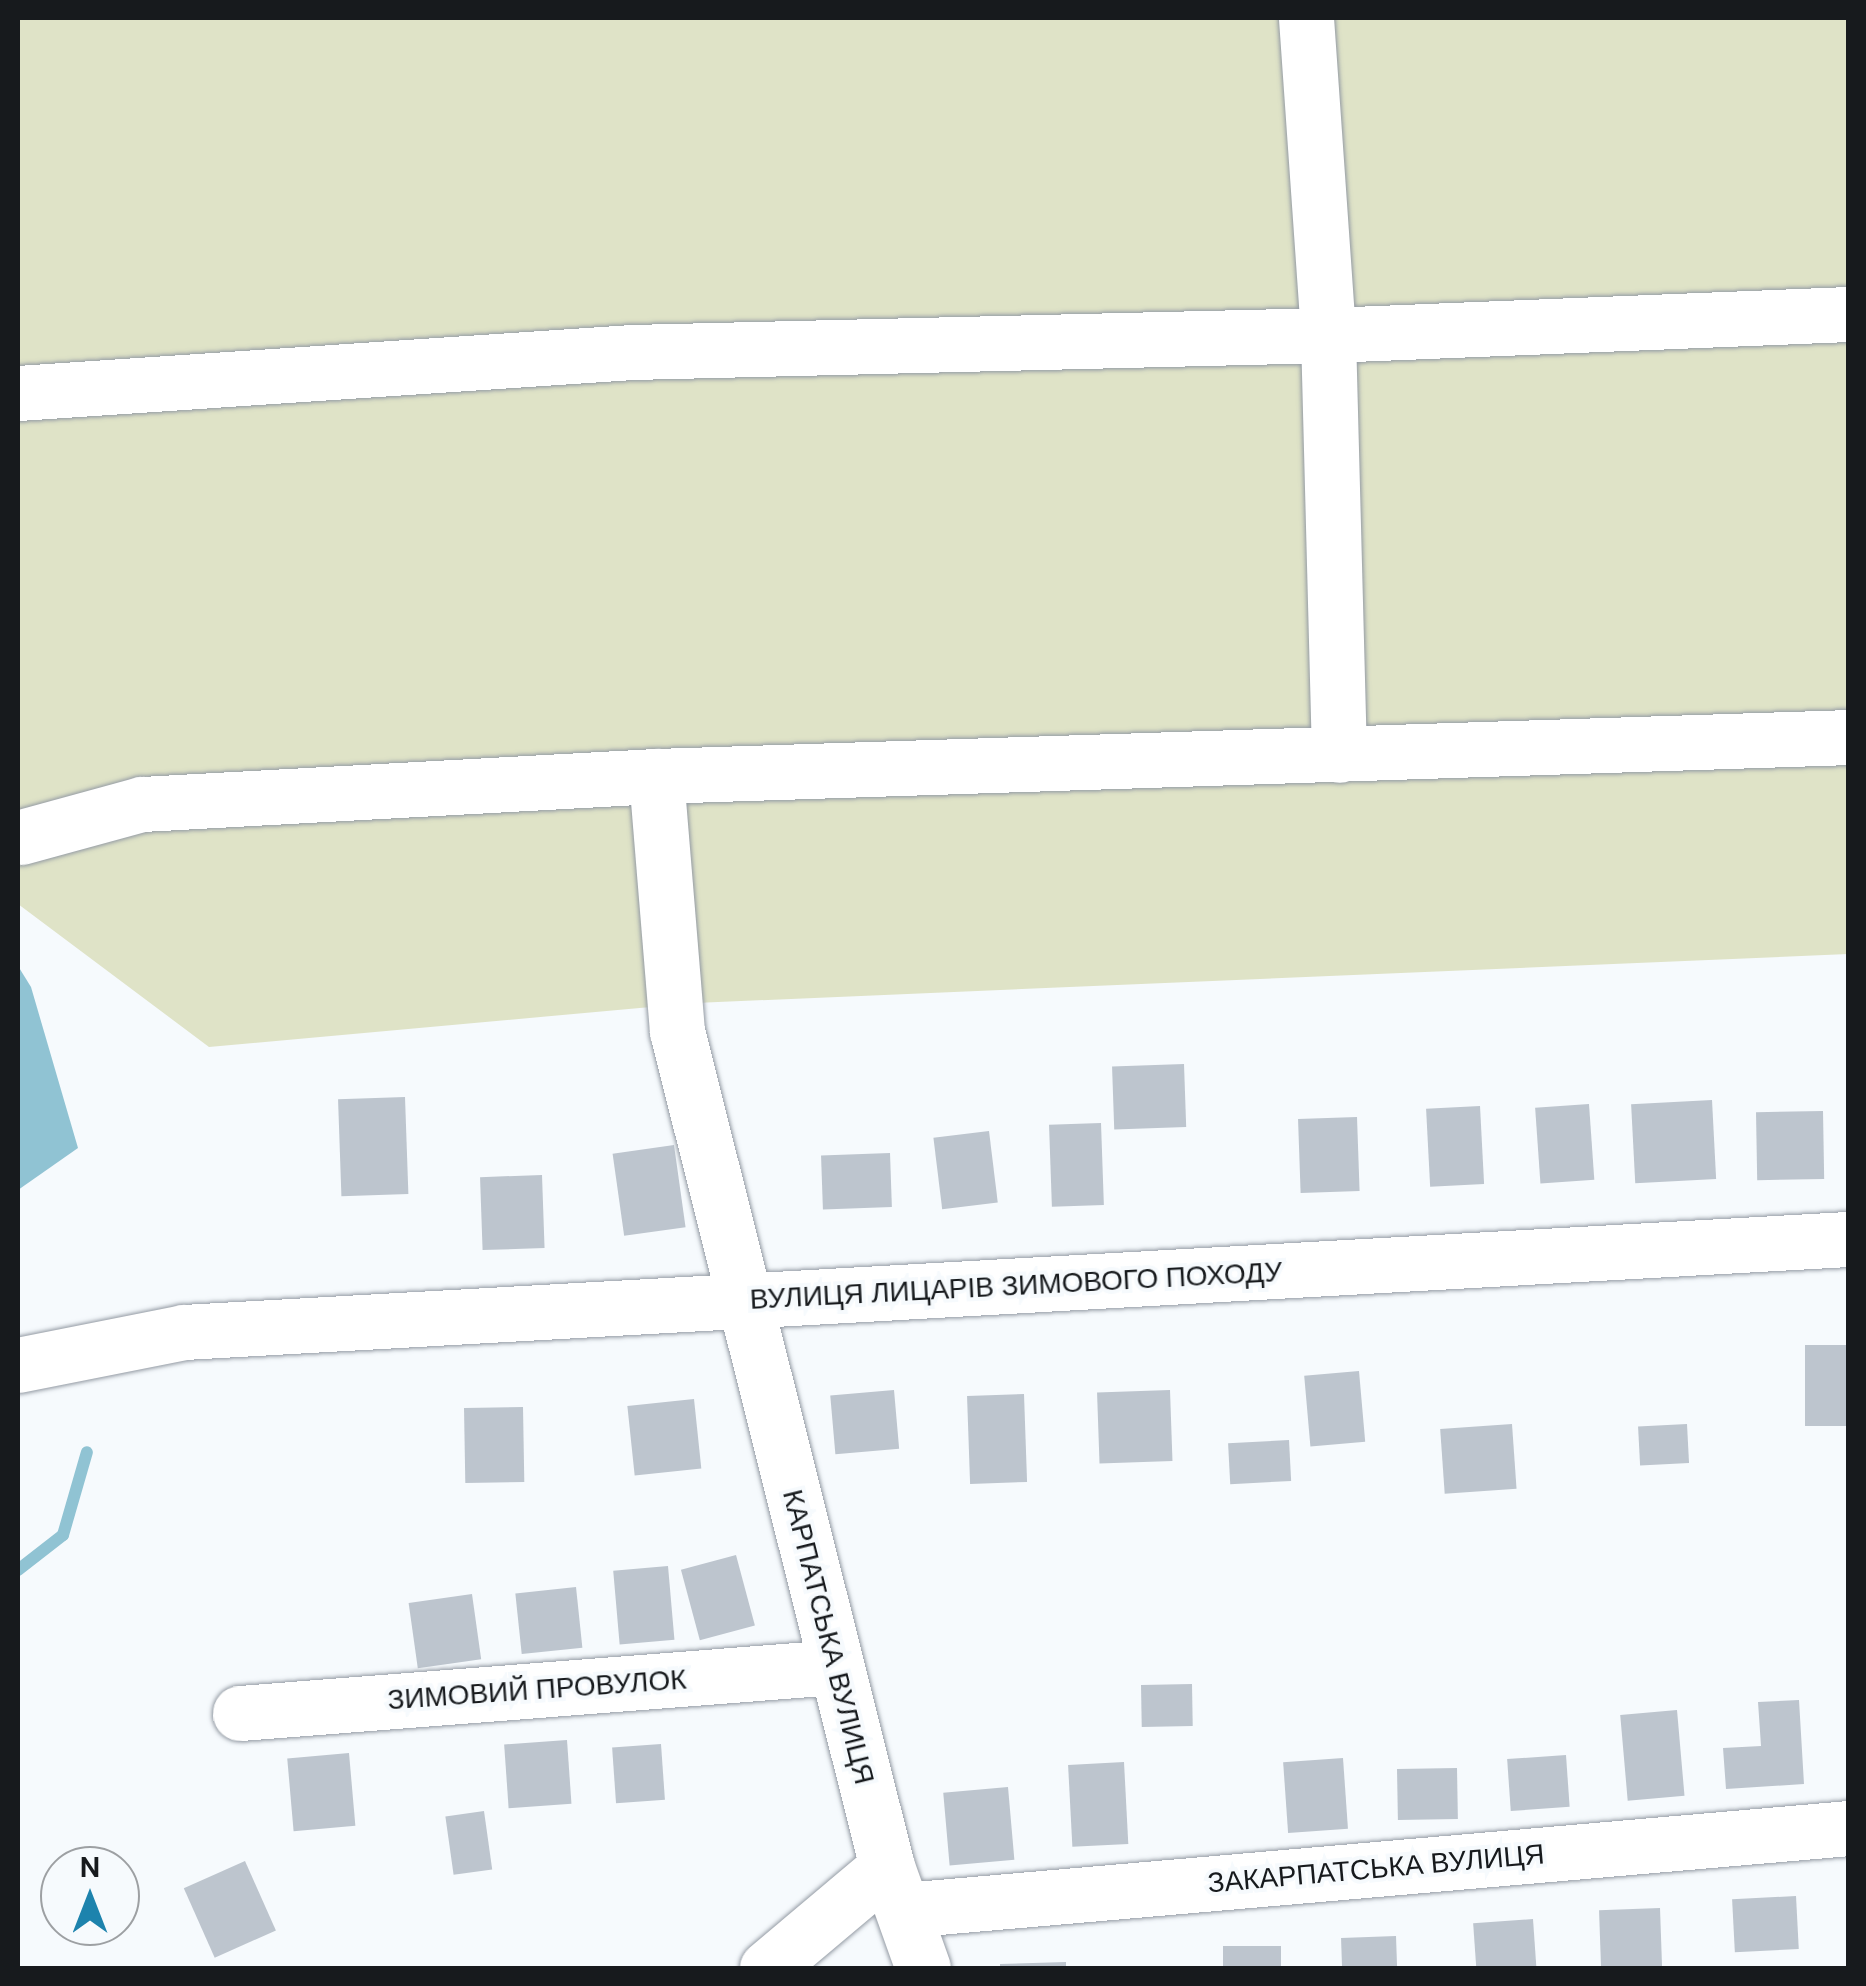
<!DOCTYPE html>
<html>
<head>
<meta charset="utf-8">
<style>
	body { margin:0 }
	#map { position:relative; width:1866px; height:1986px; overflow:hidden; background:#f6fafd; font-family:"DM Sans",sans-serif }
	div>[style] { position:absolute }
	.green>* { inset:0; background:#dfe3c7 }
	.water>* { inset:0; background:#90c3d3 }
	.stream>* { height:12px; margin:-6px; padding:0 6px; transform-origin:6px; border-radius:6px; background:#90c3d3 }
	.building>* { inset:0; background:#bdc5ce; transform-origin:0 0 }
	.roads { filter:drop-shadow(0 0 2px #949ba4) drop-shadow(0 0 2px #949ba4) }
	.minor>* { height:55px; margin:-27.5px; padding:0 27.5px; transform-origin:27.5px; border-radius:27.5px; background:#fff }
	span { translate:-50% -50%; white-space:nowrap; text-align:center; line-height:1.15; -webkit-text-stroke:8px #f6fafd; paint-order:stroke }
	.street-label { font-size:28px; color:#171a1d }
	.frame { position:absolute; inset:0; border:20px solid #171a1d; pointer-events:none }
	.north { position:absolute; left:40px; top:1846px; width:100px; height:100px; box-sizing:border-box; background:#f6fafd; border:2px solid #9da0a3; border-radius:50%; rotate:0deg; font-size:28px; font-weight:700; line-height:40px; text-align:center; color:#171a1d }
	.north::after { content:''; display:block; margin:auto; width:35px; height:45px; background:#1d83ad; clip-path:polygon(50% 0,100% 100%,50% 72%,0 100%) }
</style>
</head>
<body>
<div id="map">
	<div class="green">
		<i style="clip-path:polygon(18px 18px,1848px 18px,1848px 954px,695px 1003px,209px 1047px,18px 904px)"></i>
	</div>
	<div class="water">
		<i style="clip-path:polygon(18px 966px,31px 987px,78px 1148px,18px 1190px)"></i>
	</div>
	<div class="stream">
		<i style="left:18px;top:1570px;width:57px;rotate:-37.9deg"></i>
		<i style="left:63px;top:1535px;width:86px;rotate:-73.9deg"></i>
	</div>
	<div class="building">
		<i style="left:1184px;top:1064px;width:63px;height:72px;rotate:88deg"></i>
		<i style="left:405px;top:1097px;width:97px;height:67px;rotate:88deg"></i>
		<i style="left:1712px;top:1100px;width:79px;height:81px;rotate:87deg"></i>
		<i style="left:1589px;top:1104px;width:76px;height:54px;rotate:86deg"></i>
		<i style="left:1480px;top:1106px;width:78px;height:54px;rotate:87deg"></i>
		<i style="left:1823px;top:1111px;width:68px;height:67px;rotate:89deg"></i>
		<i style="left:1357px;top:1117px;width:74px;height:59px;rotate:88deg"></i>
		<i style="left:1101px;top:1123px;width:82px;height:52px;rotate:88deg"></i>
		<i style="left:989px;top:1131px;width:72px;height:56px;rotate:83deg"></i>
		<i style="left:674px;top:1145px;width:83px;height:62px;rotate:82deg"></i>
		<i style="left:890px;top:1153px;width:54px;height:69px;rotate:88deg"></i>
		<i style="left:542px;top:1175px;width:73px;height:62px;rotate:88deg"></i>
		<i style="left:1848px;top:1345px;width:81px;height:43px;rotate:90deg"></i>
		<i style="left:1359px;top:1371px;width:71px;height:55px;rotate:85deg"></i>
		<i style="left:894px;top:1390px;width:59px;height:64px;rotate:85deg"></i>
		<i style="left:1170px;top:1390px;width:71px;height:73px;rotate:88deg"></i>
		<i style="left:1024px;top:1394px;width:88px;height:57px;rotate:88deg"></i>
		<i style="left:694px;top:1399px;width:70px;height:67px;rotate:84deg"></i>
		<i style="left:523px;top:1407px;width:75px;height:59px;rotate:89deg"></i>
		<i style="left:1512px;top:1424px;width:65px;height:72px;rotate:86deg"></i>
		<i style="left:1687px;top:1424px;width:39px;height:49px;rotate:87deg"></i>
		<i style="left:1289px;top:1440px;width:41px;height:61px;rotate:87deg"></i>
		<i style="left:736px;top:1555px;width:73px;height:57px;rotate:75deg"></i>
		<i style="left:668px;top:1566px;width:74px;height:55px;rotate:85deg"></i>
		<i style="left:576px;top:1587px;width:61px;height:61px;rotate:84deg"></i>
		<i style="left:472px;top:1594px;width:66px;height:64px;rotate:82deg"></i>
		<i style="left:1192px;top:1684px;width:42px;height:51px;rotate:89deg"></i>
		<i style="clip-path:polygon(1799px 1700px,1804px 1784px,1726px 1789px,1723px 1748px,1761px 1746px,1758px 1702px)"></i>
		<i style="left:1677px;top:1710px;width:86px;height:57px;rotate:85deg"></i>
		<i style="left:567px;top:1740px;width:64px;height:63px;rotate:86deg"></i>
		<i style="left:661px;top:1744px;width:56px;height:49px;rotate:86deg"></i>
		<i style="left:349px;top:1753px;width:73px;height:62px;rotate:85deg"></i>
		<i style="left:1566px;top:1755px;width:52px;height:59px;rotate:86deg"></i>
		<i style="left:1343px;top:1758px;width:71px;height:60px;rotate:86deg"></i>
		<i style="left:1124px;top:1762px;width:82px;height:56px;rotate:87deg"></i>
		<i style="left:1457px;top:1768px;width:51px;height:60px;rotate:89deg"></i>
		<i style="left:1008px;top:1787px;width:73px;height:65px;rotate:85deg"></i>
		<i style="left:484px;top:1811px;width:59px;height:39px;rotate:82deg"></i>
		<i style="left:245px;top:1861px;width:76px;height:67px;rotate:66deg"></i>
		<i style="left:1796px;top:1896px;width:53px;height:64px;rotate:87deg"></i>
		<i style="left:1660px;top:1908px;width:60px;height:61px;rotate:88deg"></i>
		<i style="left:1533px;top:1919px;width:49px;height:60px;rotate:86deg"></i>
		<i style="left:1396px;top:1936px;width:32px;height:55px;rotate:88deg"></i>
		<i style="left:1281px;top:1946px;width:22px;height:58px;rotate:90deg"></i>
		<i style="clip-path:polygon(1066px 1962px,1066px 1968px,1000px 1968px,1000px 1964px)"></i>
	</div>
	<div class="roads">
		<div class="minor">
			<i style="left:1306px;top:18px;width:318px;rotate:86deg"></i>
			<i style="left:1328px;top:335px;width:420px;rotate:88.5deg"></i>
			<i style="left:18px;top:393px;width:615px;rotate:-3.82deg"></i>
			<i style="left:632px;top:352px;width:696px;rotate:-1.4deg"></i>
			<i style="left:1328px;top:335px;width:520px;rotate:-2.31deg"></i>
			<i style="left:656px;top:776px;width:256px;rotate:85.3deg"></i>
			<i style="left:677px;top:1031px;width:862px;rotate:75.9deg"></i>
			<i style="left:887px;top:1867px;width:107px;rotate:70.4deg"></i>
			<i style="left:21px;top:837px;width:125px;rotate:-15.3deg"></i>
			<i style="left:142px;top:804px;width:515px;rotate:-3.12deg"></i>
			<i style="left:656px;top:776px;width:1193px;rotate:-1.87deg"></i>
			<i style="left:18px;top:1365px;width:169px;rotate:-11.2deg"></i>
			<i style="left:184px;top:1332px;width:1667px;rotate:-3.2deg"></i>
			<i style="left:240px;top:1713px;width:597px;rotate:-4.42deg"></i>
			<i style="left:904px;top:1910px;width:948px;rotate:-4.96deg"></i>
			<i style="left:767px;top:1968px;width:157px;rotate:-40.1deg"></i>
		</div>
	</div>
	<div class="street-label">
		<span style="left:1016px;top:1286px;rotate:-3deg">ВУЛИЦЯ ЛИЦАРІВ ЗИМОВОГО ПОХОДУ</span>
		<span style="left:828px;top:1637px;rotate:76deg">КАРПАТСЬКА ВУЛИЦЯ</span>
		<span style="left:537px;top:1690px;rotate:-4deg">ЗИМОВИЙ ПРОВУЛОК</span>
		<span style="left:1376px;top:1869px;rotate:-5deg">ЗАКАРПАТСЬКА ВУЛИЦЯ</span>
	</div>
	<div class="frame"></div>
	<div class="north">N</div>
</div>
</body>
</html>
